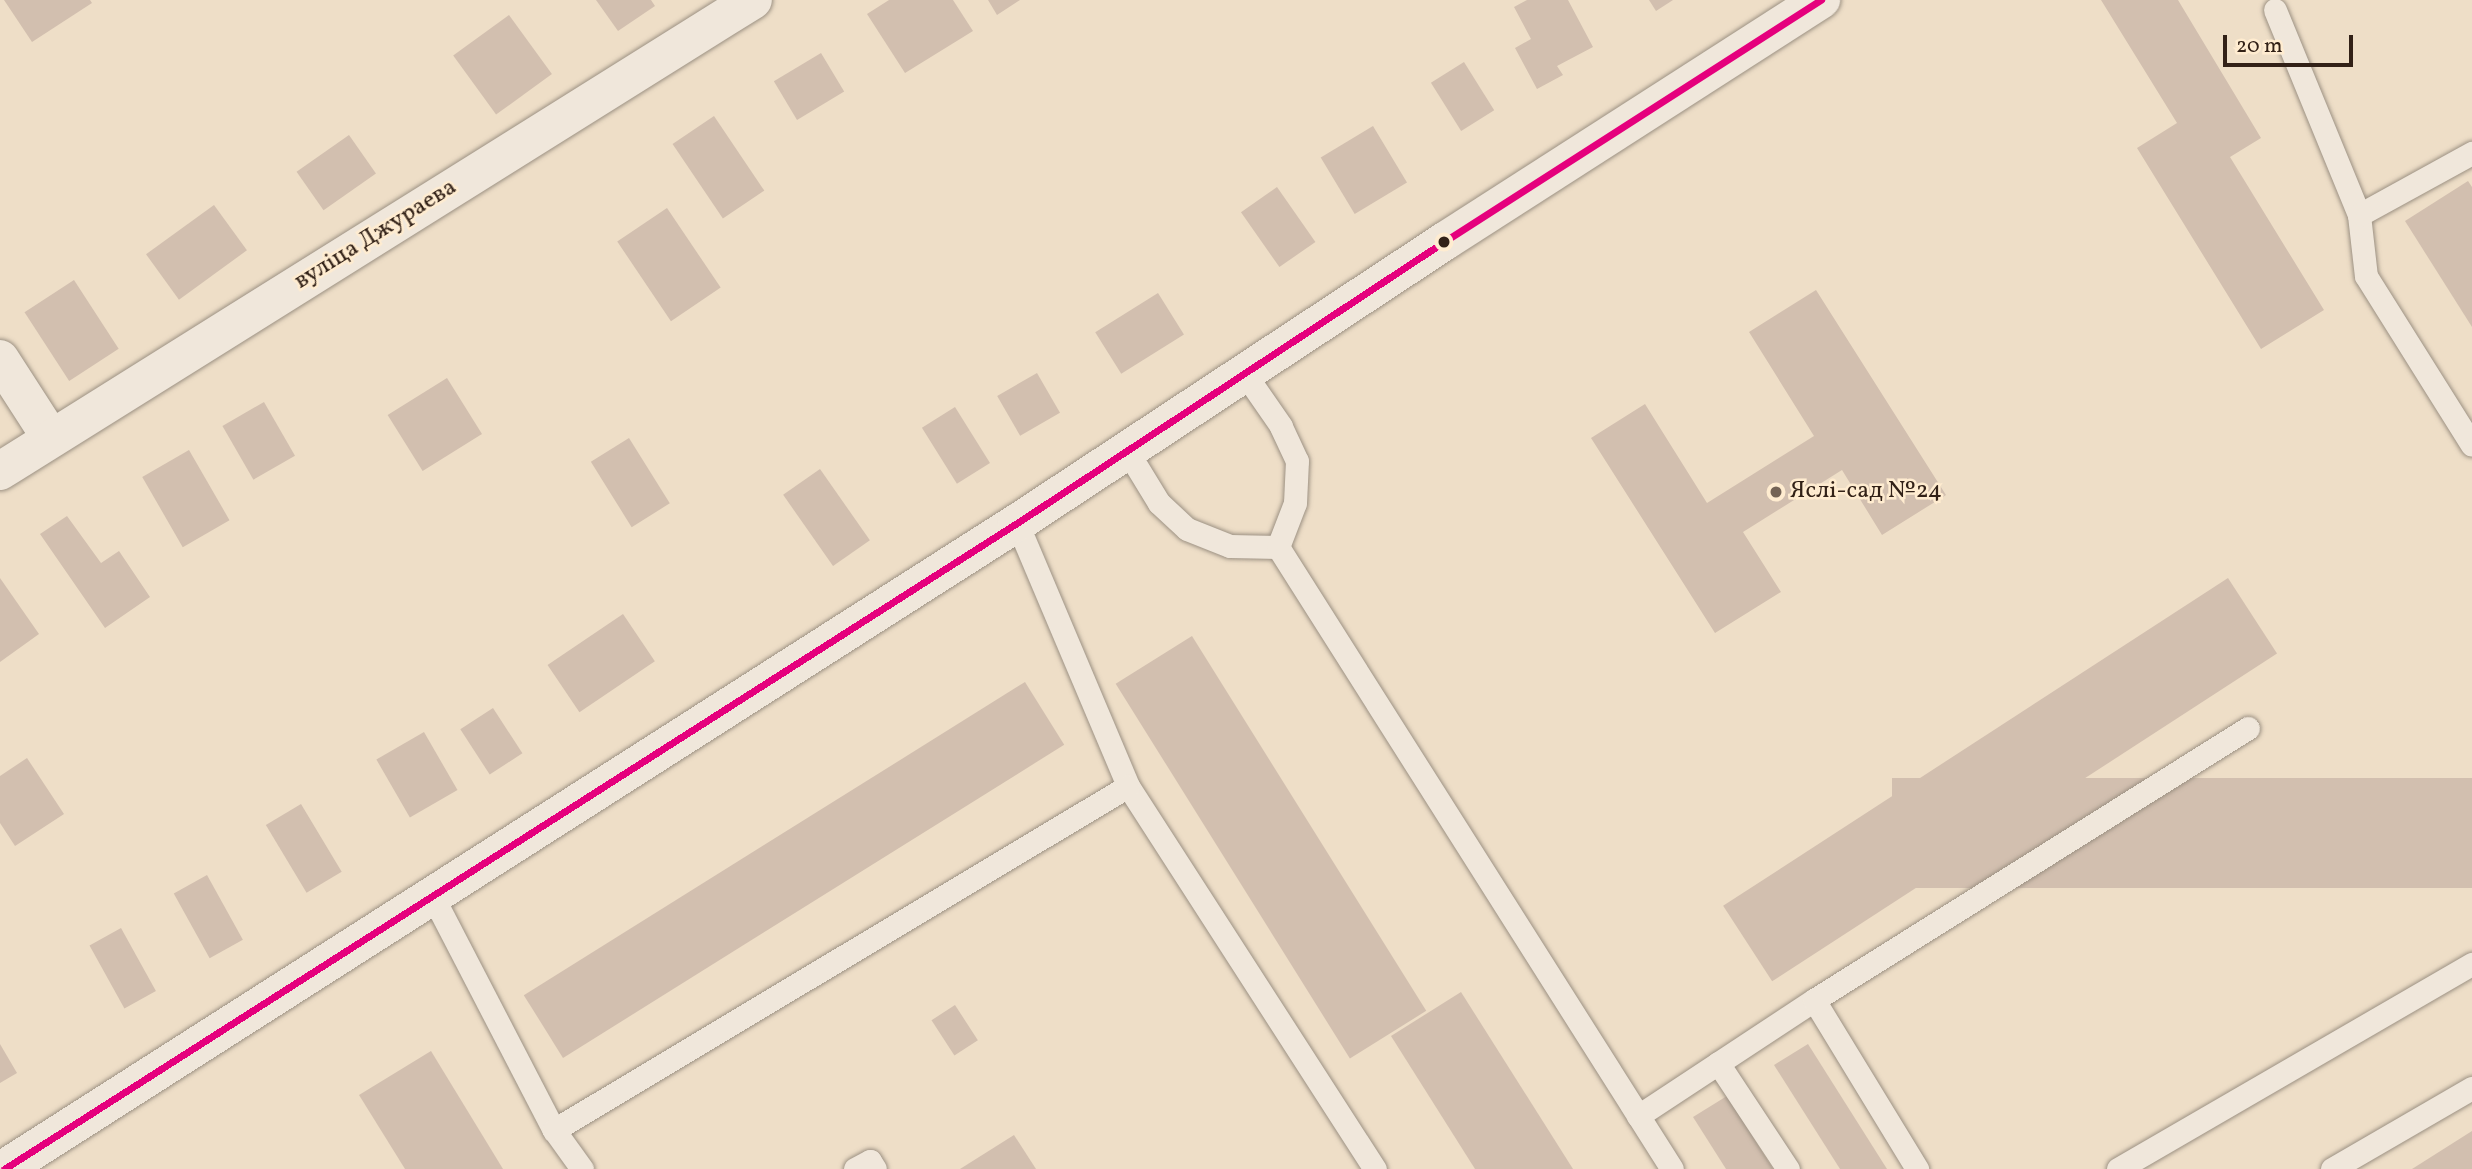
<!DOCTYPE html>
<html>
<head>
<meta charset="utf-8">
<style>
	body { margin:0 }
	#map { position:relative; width:2472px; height:1169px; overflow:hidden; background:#eedec7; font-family:Vollkorn,serif }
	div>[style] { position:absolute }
	.building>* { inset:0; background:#d2bfaf; transform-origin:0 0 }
	.roads { filter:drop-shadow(0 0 2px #9c9183) drop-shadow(0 0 2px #9c9183) }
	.lane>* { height:23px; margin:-11.5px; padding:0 11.5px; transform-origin:11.5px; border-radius:11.5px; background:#f0e7db }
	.street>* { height:38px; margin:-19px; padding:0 19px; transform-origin:19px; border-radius:19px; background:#f0e7db }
	.bus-1>* { height:7px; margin:-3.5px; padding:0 3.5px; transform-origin:3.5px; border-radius:3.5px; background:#e5007d }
	.dots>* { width:19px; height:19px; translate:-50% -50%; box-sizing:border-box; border:4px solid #ffecd0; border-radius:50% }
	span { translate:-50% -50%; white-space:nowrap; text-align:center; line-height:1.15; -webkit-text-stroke:5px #ffecd0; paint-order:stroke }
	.street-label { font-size:24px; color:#322117 }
	.poi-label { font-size:24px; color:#322117 }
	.left { translate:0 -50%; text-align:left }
	.scale { position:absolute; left:2223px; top:35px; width:130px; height:32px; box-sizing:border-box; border:4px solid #322117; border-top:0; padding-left:9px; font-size:21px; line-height:24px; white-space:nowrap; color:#322117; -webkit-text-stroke:5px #ffecd0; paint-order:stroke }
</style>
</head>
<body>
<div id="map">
	<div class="building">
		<i style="clip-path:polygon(4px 0,90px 0,92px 3px,32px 42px)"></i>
		<i style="clip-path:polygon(596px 0,651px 0,655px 6px,618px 31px)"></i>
		<i style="clip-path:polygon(889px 0,953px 0,973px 31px,905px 73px,867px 14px)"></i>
		<i style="clip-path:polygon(988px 0,1020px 0,997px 15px)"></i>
		<i style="clip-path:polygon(1527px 0,1568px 0,1593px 47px,1557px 66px,1563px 75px,1537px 89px,1515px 48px,1531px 39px,1514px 7px)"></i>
		<i style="clip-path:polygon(1649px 0,1673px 0,1656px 11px)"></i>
		<i style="clip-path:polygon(2101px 0,2178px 0,2261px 138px,2230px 157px,2324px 310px,2261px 349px,2137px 148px,2177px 123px)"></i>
		<i style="left:509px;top:15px;width:73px;height:69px;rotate:54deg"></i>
		<i style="left:821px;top:53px;width:45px;height:55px;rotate:59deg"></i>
		<i style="left:1464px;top:62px;width:57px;height:39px;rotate:58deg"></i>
		<i style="left:714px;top:116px;width:90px;height:50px;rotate:56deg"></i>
		<i style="left:1373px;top:126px;width:66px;height:61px;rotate:59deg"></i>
		<i style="left:349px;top:135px;width:47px;height:64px;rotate:55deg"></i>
		<i style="clip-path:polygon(2468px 181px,2472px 187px,2472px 327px,2405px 221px)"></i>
		<i style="left:1277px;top:187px;width:67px;height:44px;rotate:55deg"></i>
		<i style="left:214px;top:205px;width:56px;height:84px;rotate:54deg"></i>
		<i style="left:667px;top:208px;width:96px;height:60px;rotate:56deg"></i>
		<i style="left:74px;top:280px;width:82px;height:59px;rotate:57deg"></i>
		<i style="clip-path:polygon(1816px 290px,1946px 495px,1882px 535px,1842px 470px,1743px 532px,1781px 592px,1715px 633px,1591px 438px,1645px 404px,1707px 503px,1814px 436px,1749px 332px)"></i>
		<i style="left:1158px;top:293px;width:49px;height:74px;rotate:58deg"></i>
		<i style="left:1037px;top:373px;width:46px;height:46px;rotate:60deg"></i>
		<i style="left:447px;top:378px;width:66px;height:70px;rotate:58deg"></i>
		<i style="left:264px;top:402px;width:62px;height:48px;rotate:60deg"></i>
		<i style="left:955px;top:407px;width:66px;height:39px;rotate:58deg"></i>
		<i style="left:629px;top:438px;width:77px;height:45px;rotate:58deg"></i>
		<i style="left:189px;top:450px;width:81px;height:54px;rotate:60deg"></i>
		<i style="left:820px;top:469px;width:87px;height:45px;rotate:55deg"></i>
		<i style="clip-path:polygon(67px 516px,101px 563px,119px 551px,150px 597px,105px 628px,40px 534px)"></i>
		<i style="clip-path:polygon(0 578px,39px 634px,0 662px)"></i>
		<i style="left:2228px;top:578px;width:90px;height:602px;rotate:57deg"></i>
		<i style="left:623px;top:614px;width:57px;height:91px;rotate:56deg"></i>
		<i style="left:1192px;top:636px;width:442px;height:90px;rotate:58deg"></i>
		<i style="left:1025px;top:682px;width:74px;height:591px;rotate:58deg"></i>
		<i style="left:493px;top:708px;width:54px;height:39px;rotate:57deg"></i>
		<i style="left:424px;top:732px;width:67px;height:55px;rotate:60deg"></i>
		<i style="clip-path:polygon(27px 758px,64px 814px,15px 846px,0 823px,0 776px)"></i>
		<i style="left:2472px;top:778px;width:110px;height:580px;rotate:90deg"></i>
		<i style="left:301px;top:804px;width:79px;height:41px;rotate:59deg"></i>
		<i style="left:207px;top:875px;width:74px;height:38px;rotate:61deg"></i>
		<i style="left:121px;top:928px;width:72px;height:36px;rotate:61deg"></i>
		<i style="clip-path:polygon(1461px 992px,1573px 1169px,1475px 1169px,1391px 1036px)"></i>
		<i style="left:955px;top:1005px;width:42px;height:28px;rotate:57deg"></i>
		<i style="clip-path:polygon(0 1044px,17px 1073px,0 1083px)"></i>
		<i style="clip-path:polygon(1808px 1044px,1887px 1169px,1840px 1169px,1774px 1065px)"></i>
		<i style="clip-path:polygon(431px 1051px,503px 1169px,405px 1169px,359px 1095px)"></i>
		<i style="clip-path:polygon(1727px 1096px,1773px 1169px,1726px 1169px,1693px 1117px)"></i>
		<i style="clip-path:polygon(2472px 1131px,2472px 1169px,2412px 1169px)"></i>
		<i style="clip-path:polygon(1014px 1135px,1036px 1169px,960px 1169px)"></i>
	</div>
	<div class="roads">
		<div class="lane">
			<i style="left:2275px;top:10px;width:222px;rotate:67.7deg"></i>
			<i style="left:2359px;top:215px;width:61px;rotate:83.5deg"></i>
			<i style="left:2366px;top:276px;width:199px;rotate:57.9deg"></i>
			<i style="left:2359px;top:215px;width:129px;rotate:-28.8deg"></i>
			<i style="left:1126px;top:449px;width:63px;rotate:58.6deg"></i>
			<i style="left:1159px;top:503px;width:38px;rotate:43deg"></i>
			<i style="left:1187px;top:529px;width:46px;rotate:21.6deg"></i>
			<i style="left:1230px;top:546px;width:48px;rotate:1.2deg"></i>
			<i style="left:1278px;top:547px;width:47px;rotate:-68.9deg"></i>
			<i style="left:1295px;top:503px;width:42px;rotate:-87.3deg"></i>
			<i style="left:1297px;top:461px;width:38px;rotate:-115deg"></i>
			<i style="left:1281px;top:426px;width:63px;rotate:-124.7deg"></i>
			<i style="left:1017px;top:523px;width:285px;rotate:67.1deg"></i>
			<i style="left:1128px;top:786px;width:456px;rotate:57.2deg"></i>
			<i style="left:1278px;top:547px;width:736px;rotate:57.65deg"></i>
			<i style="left:433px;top:897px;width:263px;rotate:62.6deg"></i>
			<i style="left:554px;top:1130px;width:48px;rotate:54.3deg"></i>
			<i style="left:1814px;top:1000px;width:198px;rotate:58.6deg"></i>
			<i style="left:1718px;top:1063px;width:127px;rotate:56.6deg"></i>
			<i style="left:1638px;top:1116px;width:211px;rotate:-33.4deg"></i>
			<i style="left:1814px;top:1000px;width:512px;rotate:-32.08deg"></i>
			<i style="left:554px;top:1130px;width:669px;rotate:-30.93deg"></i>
			<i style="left:855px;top:1169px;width:17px;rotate:-28deg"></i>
			<i style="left:870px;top:1161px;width:9px;rotate:58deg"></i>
			<i style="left:2118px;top:1169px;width:409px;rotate:-30.1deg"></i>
			<i style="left:2332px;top:1169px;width:162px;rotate:-30.1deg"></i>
		</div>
		<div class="street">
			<i style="left:0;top:359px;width:94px;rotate:57.2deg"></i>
			<i style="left:0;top:471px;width:888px;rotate:-32.03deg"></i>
			<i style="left:4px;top:1169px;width:1201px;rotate:-32.53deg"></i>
			<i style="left:1017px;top:523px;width:513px;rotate:-33.38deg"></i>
			<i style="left:1445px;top:241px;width:447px;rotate:-32.7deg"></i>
		</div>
	</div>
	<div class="bus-1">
		<i style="left:4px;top:1169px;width:1201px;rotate:-32.53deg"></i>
		<i style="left:1017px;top:523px;width:513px;rotate:-33.38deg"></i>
		<i style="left:1445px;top:241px;width:447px;rotate:-32.7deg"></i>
	</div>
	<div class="dots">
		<i style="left:1444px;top:242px;background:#322117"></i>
		<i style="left:1776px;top:492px;background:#746355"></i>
	</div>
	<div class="street-label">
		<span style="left:376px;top:235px;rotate:-32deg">вуліца Джураева</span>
	</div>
	<div class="poi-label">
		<span class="left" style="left:1790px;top:492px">Яслі-сад №24</span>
	</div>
	<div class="scale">20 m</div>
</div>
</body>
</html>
